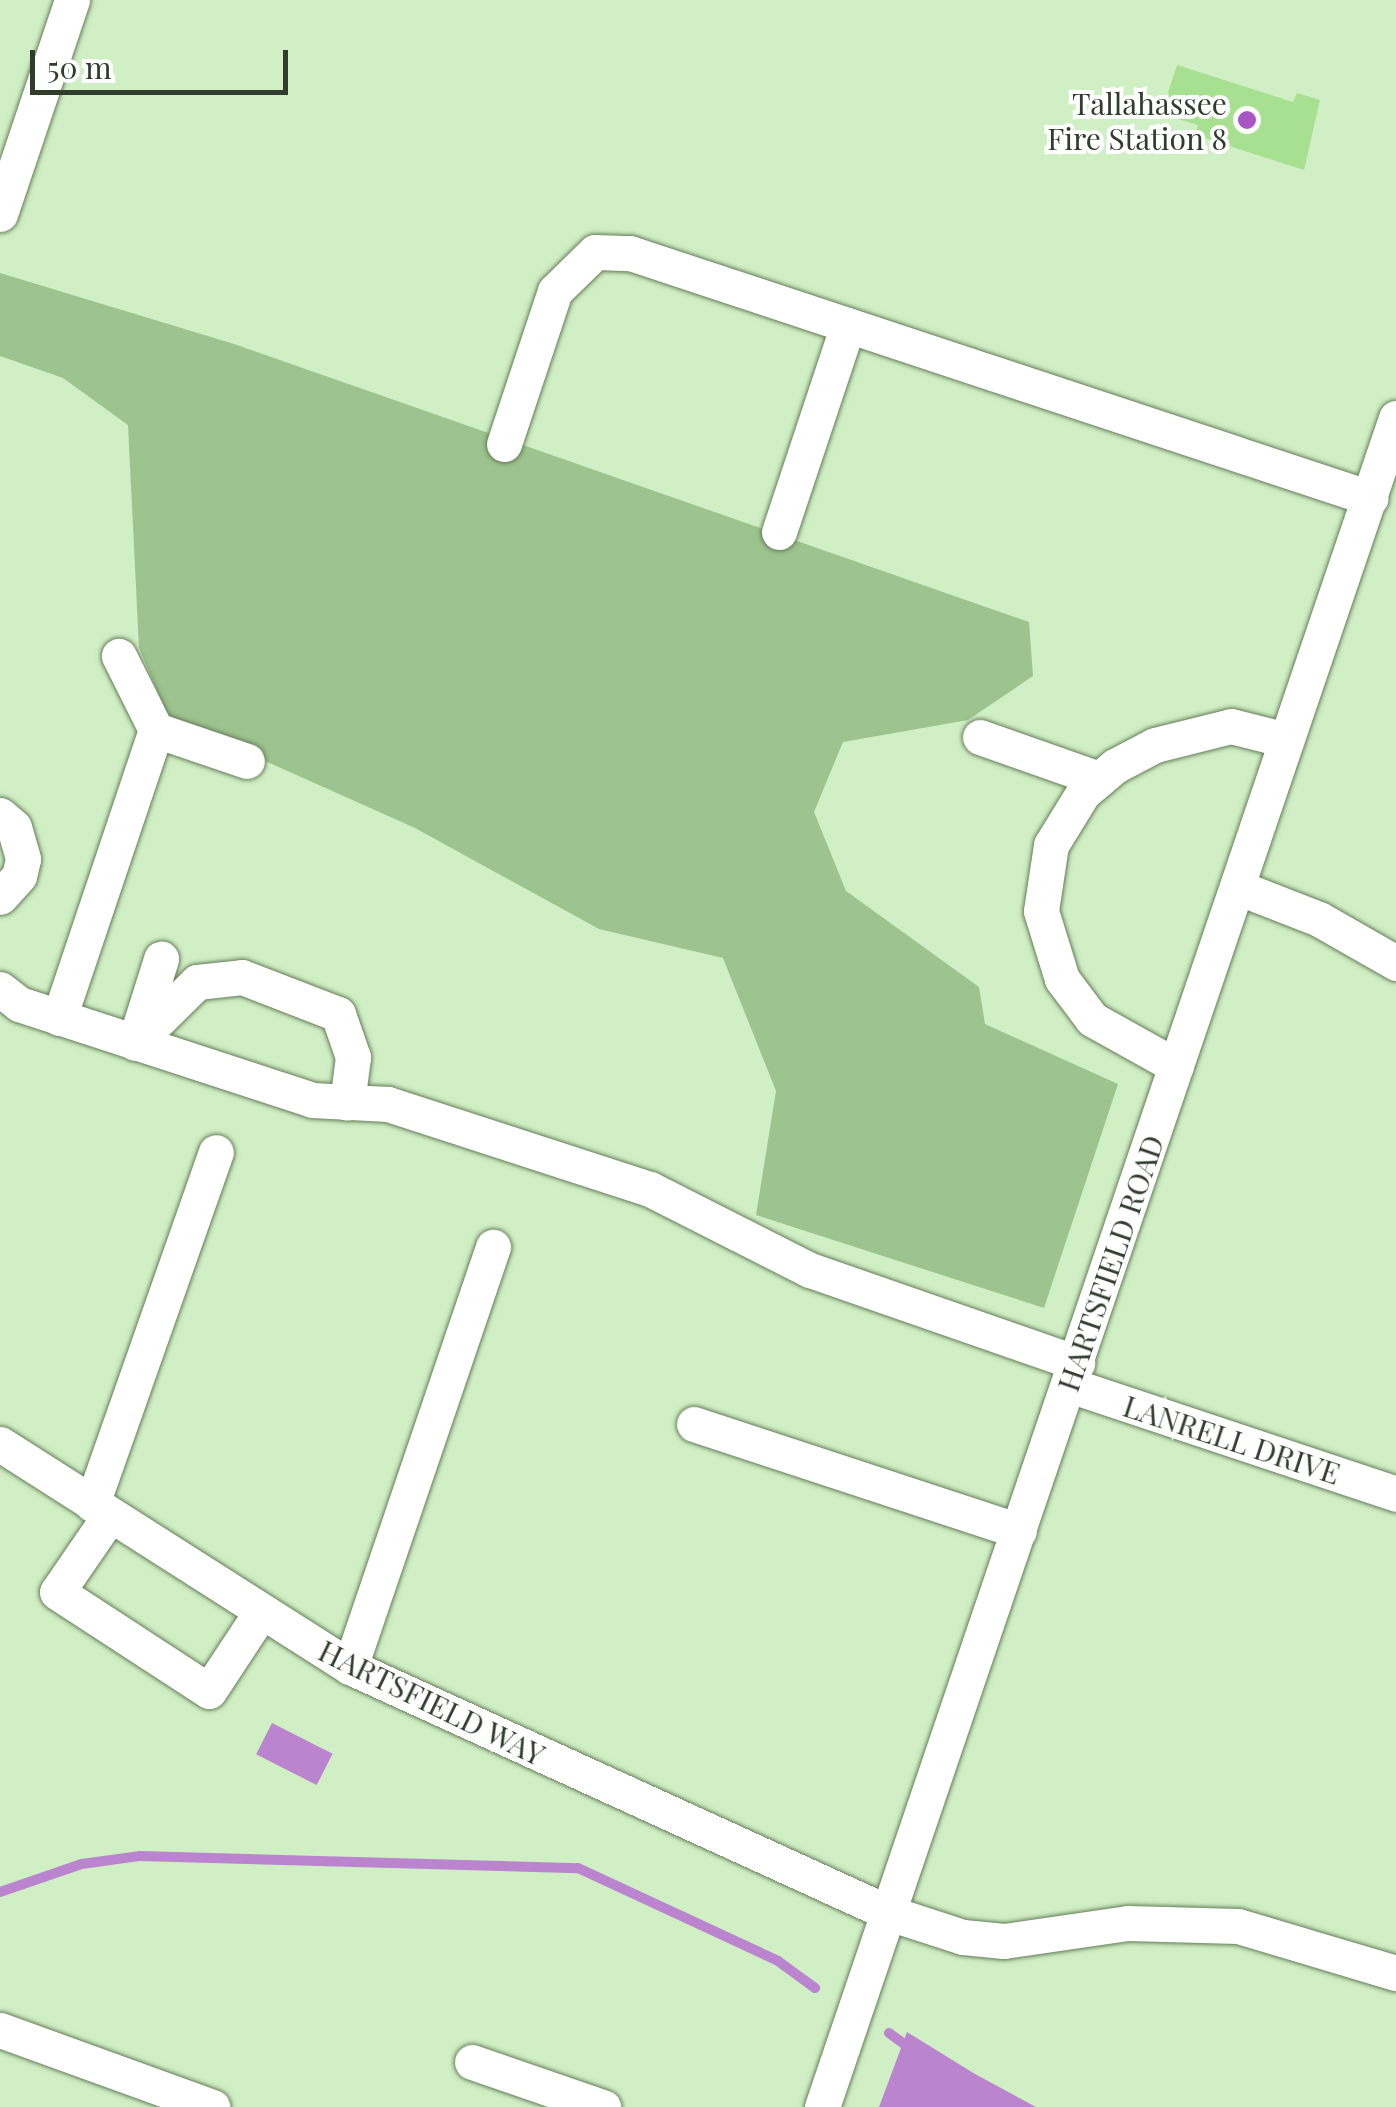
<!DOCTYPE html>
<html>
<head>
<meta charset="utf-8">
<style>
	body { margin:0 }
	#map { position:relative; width:1396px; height:2107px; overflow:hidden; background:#d1efc5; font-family:"Playfair Display",serif }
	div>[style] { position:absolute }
	.green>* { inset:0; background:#9dc38e }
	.water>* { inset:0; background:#bb84ce; transform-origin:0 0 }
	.stream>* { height:10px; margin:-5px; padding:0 5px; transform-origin:5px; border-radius:5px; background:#bb84ce }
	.building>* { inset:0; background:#a7e090 }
	.roads { filter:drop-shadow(0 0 2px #647e59) drop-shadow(0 0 2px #647e59) }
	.minor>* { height:35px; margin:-17.5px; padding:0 17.5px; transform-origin:17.5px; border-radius:17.5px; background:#fff }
	.dots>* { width:28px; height:28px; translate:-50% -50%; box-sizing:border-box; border:5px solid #fff; border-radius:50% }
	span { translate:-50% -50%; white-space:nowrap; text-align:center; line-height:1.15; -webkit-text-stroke:8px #fff; paint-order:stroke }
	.poi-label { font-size:30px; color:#303c2c }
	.right { translate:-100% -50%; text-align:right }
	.street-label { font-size:30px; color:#303c2c }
	.scale { position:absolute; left:30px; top:50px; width:258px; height:45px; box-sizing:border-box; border:5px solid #303c2c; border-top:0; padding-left:12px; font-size:30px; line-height:35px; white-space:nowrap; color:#303c2c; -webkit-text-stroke:8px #fff; paint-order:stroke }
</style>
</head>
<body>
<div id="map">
	<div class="green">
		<i style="clip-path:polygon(0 273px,234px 344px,1029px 622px,1033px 676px,968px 720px,843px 742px,814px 812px,846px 891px,979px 987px,985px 1024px,1118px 1084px,1044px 1308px,756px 1215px,776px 1091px,723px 958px,599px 929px,415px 828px,169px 718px,139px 648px,128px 425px,63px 378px,0 356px)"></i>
	</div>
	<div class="water">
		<i style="left:272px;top:1723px;width:68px;height:35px;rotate:27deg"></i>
		<i style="clip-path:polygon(907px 2032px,975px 2074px,1036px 2107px,879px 2107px)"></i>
	</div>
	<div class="stream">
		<i style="left:0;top:1892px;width:87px;rotate:-18.9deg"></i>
		<i style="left:82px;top:1864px;width:59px;rotate:-7.9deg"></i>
		<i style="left:140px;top:1856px;width:438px;rotate:1.6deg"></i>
		<i style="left:578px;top:1868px;width:221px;rotate:24.9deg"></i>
		<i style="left:778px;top:1961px;width:46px;rotate:36.1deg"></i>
		<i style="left:889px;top:2033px;width:19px;rotate:36deg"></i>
	</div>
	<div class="building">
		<i style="clip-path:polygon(1177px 65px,1293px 102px,1297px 93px,1320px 100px,1304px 170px,1195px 135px,1198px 125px,1161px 114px)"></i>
	</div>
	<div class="roads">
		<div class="minor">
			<i style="left:0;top:214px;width:226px;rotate:-71.4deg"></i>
			<i style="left:504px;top:444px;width:161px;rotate:-71.6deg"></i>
			<i style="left:555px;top:291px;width:56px;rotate:-44.3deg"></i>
			<i style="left:595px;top:252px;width:35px;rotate:2deg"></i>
			<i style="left:630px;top:253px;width:780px;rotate:18.32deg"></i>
			<i style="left:779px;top:532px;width:218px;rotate:-71.6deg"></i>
			<i style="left:156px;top:730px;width:96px;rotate:18.8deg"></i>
			<i style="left:980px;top:737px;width:126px;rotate:19.4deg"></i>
			<i style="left:0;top:815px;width:18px;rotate:41deg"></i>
			<i style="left:14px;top:827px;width:33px;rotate:74deg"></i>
			<i style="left:23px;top:859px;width:17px;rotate:103deg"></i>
			<i style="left:19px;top:876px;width:28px;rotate:132deg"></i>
			<i style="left:1237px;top:887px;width:88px;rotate:21.3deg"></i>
			<i style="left:1319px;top:919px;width:89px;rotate:29.7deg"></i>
			<i style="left:0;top:989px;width:24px;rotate:38deg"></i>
			<i style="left:19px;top:1004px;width:308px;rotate:18.1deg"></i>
			<i style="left:312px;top:1100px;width:76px;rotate:3deg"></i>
			<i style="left:388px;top:1104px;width:275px;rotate:18deg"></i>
			<i style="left:650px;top:1189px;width:179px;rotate:26.9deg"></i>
			<i style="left:810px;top:1270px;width:283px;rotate:19.2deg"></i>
			<i style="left:59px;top:1018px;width:304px;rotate:-71.4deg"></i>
			<i style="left:156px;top:730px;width:83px;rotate:-116.6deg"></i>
			<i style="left:138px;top:1032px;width:77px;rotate:-72.5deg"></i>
			<i style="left:135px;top:1043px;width:87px;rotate:-44.5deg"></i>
			<i style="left:197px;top:982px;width:45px;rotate:-6.3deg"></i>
			<i style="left:242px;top:977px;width:103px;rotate:21.1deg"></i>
			<i style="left:338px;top:1014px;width:46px;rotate:70.8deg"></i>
			<i style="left:353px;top:1057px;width:46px;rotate:97.4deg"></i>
			<i style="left:1176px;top:1066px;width:96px;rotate:-150.8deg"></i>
			<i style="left:1092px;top:1019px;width:50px;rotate:-126.9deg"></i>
			<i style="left:1062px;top:979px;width:71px;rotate:-107.2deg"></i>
			<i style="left:1041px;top:911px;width:67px;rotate:-81.4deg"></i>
			<i style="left:1051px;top:845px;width:61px;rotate:-58.4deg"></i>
			<i style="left:1083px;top:793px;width:42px;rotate:-40.2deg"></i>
			<i style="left:1115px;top:766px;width:45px;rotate:-27.7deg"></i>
			<i style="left:1155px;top:745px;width:78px;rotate:-14deg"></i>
			<i style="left:1231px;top:726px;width:57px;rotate:14.3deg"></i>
			<i style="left:1069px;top:1385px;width:345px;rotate:18.4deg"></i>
			<i style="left:694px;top:1424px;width:342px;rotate:18.2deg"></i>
			<i style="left:0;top:1444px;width:415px;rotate:32.5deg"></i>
			<i style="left:350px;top:1667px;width:592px;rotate:24.53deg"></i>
			<i style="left:889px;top:1913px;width:78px;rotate:18deg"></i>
			<i style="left:963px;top:1937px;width:41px;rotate:5.6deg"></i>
			<i style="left:1004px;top:1941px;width:125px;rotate:-8.3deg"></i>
			<i style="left:1128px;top:1923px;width:110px;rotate:1.6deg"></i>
			<i style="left:1238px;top:1926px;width:165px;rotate:16.6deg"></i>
			<i style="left:92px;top:1504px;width:373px;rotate:-70.6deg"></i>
			<i style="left:110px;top:1515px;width:93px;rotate:124.5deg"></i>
			<i style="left:57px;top:1592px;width:181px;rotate:33.1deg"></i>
			<i style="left:209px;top:1691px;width:95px;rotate:-56.6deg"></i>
			<i style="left:350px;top:1667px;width:444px;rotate:-71.2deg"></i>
			<i style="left:0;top:2030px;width:226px;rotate:19.9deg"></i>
			<i style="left:472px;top:2062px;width:139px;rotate:19deg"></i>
			<i style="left:822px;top:2107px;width:1784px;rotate:-71.23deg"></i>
		</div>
	</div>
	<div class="dots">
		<i style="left:1247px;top:120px;background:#a956c5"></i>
	</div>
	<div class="poi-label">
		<span class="right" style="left:1227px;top:120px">Tallahassee<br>Fire Station 8</span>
	</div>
	<div class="street-label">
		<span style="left:1110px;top:1263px;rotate:-71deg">HARTSFIELD ROAD</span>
		<span style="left:1232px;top:1439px;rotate:18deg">LANRELL DRIVE</span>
		<span style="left:432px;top:1702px;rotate:26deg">HARTSFIELD WAY</span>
	</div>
	<div class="scale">50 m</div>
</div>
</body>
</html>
